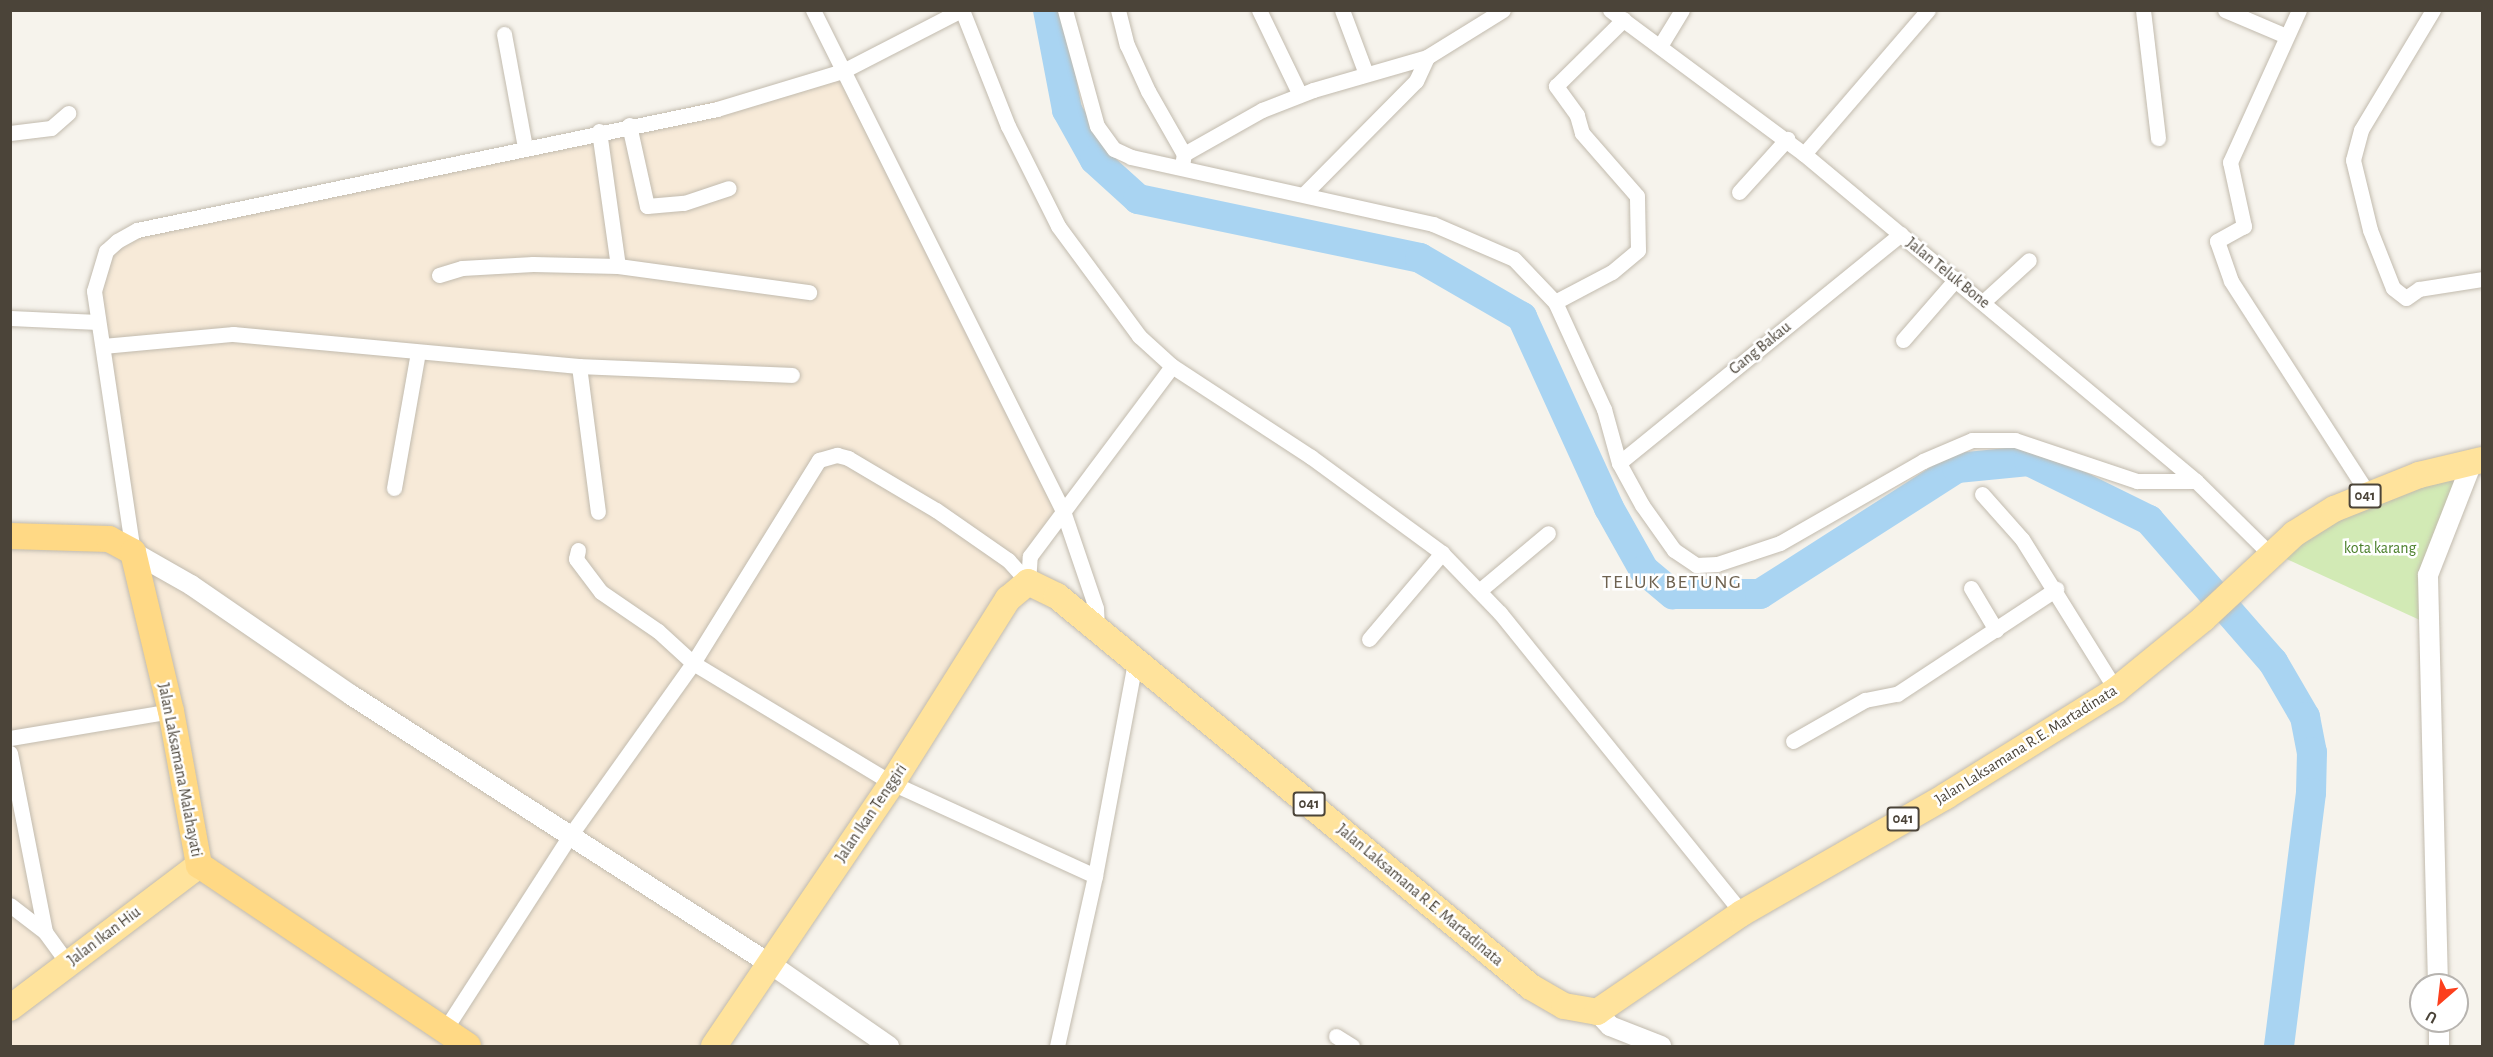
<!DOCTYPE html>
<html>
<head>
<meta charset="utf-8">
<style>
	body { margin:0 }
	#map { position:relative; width:2493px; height:1057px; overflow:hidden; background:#f6f3ec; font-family:"Alegreya Sans",sans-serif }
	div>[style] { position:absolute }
	.commercial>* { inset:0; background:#f7ead8 }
	.green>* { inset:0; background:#d2eab5 }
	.river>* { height:30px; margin:-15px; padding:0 15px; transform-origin:15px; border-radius:15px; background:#a9d4f2 }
	.roads { filter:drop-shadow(0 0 2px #c2bbae) drop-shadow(0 0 2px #c2bbae) }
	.minor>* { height:15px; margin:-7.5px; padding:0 7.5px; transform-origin:7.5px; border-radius:7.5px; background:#fff }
	.tertiary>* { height:20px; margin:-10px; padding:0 10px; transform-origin:10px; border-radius:10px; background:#fff }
	.primary>* { height:26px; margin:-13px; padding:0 13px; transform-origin:13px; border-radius:13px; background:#ffe39c }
	.trunk>* { height:26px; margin:-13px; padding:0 13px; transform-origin:13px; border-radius:13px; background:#ffd985 }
	span { translate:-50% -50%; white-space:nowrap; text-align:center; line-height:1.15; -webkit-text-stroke:5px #fff; paint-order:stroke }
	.shield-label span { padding:2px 4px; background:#fff; border:2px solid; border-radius:4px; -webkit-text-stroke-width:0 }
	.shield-label { font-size:15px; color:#4b4439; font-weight:700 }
	.street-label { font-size:16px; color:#4b4439 }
	.park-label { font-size:16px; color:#4a7f2a }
	.quarter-label { font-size:20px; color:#6e6250; letter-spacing:1.5px }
	.frame { position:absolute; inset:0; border:12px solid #4b4439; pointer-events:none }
	.north { position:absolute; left:2409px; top:973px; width:60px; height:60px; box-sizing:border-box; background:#fff; border:2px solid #b7b4b0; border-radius:50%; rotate:208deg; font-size:16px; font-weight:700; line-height:24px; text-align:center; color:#4b4439 }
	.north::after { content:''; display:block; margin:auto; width:21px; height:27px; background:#fc3f1d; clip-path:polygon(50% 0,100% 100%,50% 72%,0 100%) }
</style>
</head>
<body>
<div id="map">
	<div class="commercial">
		<i style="clip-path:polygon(843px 71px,1063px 511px,1028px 582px,720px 1046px,11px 1046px,11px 536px,131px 542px,95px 298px,117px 241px)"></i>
	</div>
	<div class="green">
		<i style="clip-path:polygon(2469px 467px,2422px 621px,2282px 557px,2335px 515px)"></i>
	</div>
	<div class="river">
		<i style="left:1048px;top:10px;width:102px;rotate:79.2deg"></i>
		<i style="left:1067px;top:110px;width:57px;rotate:60.8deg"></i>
		<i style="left:1095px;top:160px;width:58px;rotate:42.2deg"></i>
		<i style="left:1138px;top:199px;width:288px;rotate:11.8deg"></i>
		<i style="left:1420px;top:258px;width:118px;rotate:30deg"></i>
		<i style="left:1522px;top:317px;width:210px;rotate:65.5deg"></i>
		<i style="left:1609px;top:508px;width:71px;rotate:60.6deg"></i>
		<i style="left:1644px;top:570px;width:38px;rotate:40deg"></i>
		<i style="left:1673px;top:594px;width:87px"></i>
		<i style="left:1760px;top:594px;width:234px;rotate:-32.6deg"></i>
		<i style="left:1957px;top:468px;width:72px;rotate:-5.6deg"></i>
		<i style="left:2029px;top:461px;width:134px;rotate:26.2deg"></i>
		<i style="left:2149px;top:520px;width:189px;rotate:48.9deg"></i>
		<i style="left:2273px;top:662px;width:64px;rotate:59.8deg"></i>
		<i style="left:2305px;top:717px;width:36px;rotate:79deg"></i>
		<i style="left:2312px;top:752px;width:41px;rotate:91.4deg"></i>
		<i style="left:2311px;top:793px;width:255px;rotate:97.2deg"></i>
	</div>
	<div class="roads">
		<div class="minor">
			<i style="left:813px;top:10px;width:560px;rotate:63.48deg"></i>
			<i style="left:1063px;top:511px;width:102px;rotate:71.2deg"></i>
			<i style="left:1096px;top:608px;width:22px;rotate:87deg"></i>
			<i style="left:962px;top:10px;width:125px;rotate:68.4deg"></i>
			<i style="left:1008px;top:126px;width:112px;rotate:63.4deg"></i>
			<i style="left:1058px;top:226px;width:137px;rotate:53.6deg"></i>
			<i style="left:1139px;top:336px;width:45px;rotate:42.3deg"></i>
			<i style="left:1172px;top:366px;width:166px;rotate:33.2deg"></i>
			<i style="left:1311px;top:457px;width:162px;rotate:36.2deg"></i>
			<i style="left:1442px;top:553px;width:83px;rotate:46deg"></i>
			<i style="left:1500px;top:613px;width:385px;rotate:51.1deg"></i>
			<i style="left:1065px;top:10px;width:120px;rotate:74.6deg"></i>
			<i style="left:1097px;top:126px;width:29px;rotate:54deg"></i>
			<i style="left:1114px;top:149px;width:19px;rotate:25deg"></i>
			<i style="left:1131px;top:157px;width:309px;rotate:12.5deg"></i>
			<i style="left:1433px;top:224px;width:88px;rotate:23.4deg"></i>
			<i style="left:1514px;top:259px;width:59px;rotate:46.4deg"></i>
			<i style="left:1555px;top:302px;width:118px;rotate:65.4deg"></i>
			<i style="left:1604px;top:409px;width:56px;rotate:74.5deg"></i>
			<i style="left:1619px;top:463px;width:48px;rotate:61.3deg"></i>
			<i style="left:1642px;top:505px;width:55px;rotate:54.6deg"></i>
			<i style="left:1674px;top:550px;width:27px;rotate:34deg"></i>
			<i style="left:1696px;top:565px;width:21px;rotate:-3deg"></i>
			<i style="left:1717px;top:564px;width:66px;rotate:-18.4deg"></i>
			<i style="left:1780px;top:543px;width:165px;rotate:-29.8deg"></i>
			<i style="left:1923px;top:461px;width:53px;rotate:-23.2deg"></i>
			<i style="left:1972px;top:440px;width:43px"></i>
			<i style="left:2015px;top:440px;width:129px;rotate:18.6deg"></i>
			<i style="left:2137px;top:481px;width:59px"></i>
			<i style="left:1118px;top:10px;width:36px;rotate:76deg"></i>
			<i style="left:1127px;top:45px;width:51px;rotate:65.5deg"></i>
			<i style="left:1148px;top:91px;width:73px;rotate:60.3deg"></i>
			<i style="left:1259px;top:10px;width:94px;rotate:64.2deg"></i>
			<i style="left:1342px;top:10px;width:68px;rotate:69.4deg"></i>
			<i style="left:1610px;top:10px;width:242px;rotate:36.6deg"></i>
			<i style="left:1804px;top:154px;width:510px;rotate:39.83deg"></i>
			<i style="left:2196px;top:481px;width:104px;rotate:44.6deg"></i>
			<i style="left:2143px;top:10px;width:129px;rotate:83.3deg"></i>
			<i style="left:2225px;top:10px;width:66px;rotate:23.1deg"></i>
			<i style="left:2299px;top:10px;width:167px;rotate:114.4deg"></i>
			<i style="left:2230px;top:162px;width:66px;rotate:77.7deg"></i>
			<i style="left:2244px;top:226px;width:31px;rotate:151deg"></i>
			<i style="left:2217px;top:241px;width:42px;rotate:70.7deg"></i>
			<i style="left:2231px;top:281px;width:255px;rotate:57.2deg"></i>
			<i style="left:2433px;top:10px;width:140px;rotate:121deg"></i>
			<i style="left:2361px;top:130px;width:31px;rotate:105deg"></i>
			<i style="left:2353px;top:160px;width:72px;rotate:76.3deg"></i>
			<i style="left:2370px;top:230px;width:62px;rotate:68.4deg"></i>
			<i style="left:2393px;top:288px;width:16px;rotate:38deg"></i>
			<i style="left:2406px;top:298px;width:16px;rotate:-35deg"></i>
			<i style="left:2419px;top:289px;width:64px;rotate:-9deg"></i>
			<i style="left:504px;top:34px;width:115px;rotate:79.5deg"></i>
			<i style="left:1660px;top:46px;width:42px;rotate:-58.6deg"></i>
			<i style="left:629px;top:125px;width:83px;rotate:77.5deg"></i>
			<i style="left:647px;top:206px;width:37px;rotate:-5deg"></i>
			<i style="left:684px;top:203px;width:47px;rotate:-18.4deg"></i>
			<i style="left:599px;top:131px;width:136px;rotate:82deg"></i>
			<i style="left:10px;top:133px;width:41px;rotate:-7deg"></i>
			<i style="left:51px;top:128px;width:23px;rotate:-41deg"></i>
			<i style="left:1804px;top:154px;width:190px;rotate:-49.3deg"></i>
			<i style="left:1182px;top:166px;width:12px;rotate:-81deg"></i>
			<i style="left:1184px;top:154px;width:90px;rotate:-29.4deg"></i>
			<i style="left:1262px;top:110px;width:55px;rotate:-21.4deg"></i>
			<i style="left:1313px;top:90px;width:119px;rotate:-16.1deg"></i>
			<i style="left:1427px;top:57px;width:89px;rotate:-31.7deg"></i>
			<i style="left:1739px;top:192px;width:72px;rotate:-47.8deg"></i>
			<i style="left:1304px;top:194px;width:159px;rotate:-45.3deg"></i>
			<i style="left:1416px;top:81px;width:26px;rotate:-65deg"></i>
			<i style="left:439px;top:275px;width:24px;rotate:-17deg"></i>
			<i style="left:462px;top:268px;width:71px;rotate:-3.2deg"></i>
			<i style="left:533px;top:264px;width:85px;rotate:1.3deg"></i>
			<i style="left:618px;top:266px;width:193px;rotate:7.8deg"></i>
			<i style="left:1555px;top:302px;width:64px;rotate:-27.8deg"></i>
			<i style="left:1612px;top:272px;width:34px;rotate:-40deg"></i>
			<i style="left:1638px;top:250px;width:54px;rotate:-91.1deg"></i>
			<i style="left:1637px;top:196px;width:84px;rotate:-131.1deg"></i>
			<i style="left:1582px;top:133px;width:19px;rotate:-106deg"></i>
			<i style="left:1577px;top:115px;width:36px;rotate:-126deg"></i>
			<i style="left:1556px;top:86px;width:95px;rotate:-44.6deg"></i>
			<i style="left:1983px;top:302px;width:62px;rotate:-42.4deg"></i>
			<i style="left:10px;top:318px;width:88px;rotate:2.6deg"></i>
			<i style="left:1903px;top:340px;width:81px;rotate:-49deg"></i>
			<i style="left:103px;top:346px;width:131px;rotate:-5.3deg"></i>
			<i style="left:233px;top:334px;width:347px;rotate:5.3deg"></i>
			<i style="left:579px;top:366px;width:213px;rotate:2.4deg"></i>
			<i style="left:579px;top:366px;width:147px;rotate:82.6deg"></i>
			<i style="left:1619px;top:463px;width:363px;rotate:-39.1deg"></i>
			<i style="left:394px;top:488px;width:138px;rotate:-80deg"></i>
			<i style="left:1982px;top:494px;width:60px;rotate:48.4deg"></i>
			<i style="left:2022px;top:539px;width:178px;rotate:58.1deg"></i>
			<i style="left:578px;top:550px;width:9px;rotate:103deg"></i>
			<i style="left:576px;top:559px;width:41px;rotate:52.9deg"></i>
			<i style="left:601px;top:592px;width:69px;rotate:34.4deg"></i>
			<i style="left:658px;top:631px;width:47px;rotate:42.4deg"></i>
			<i style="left:693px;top:663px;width:232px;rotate:31.1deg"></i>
			<i style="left:892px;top:783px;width:223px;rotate:24.6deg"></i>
			<i style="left:133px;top:552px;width:264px;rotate:-98.5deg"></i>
			<i style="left:94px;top:291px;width:42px;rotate:-73.3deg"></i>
			<i style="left:106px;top:251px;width:15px;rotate:-42deg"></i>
			<i style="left:117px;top:241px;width:23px;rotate:-29deg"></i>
			<i style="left:137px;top:230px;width:592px;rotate:-11.78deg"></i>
			<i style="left:717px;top:109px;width:132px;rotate:-16.8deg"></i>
			<i style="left:843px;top:71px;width:133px;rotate:-27.3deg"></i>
			<i style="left:1028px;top:582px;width:26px;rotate:-86deg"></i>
			<i style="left:1030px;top:556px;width:237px;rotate:-53.2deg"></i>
			<i style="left:1971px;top:588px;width:49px;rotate:59.2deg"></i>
			<i style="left:1479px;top:591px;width:90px;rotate:-40deg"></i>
			<i style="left:1369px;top:639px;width:113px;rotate:-49.7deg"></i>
			<i style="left:10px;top:738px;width:163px;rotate:-9.5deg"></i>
			<i style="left:1793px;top:741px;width:83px;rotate:-29.7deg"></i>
			<i style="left:1865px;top:700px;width:33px;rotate:-11deg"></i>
			<i style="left:1897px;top:694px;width:191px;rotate:-33.4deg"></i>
			<i style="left:10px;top:753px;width:182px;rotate:78.9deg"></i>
			<i style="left:10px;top:905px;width:44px;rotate:37.6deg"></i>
			<i style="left:45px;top:932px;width:37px;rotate:54deg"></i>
			<i style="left:444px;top:1031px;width:231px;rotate:-57.2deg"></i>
			<i style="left:569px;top:837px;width:214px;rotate:-54.5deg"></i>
			<i style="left:693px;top:663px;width:239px;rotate:-58.2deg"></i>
			<i style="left:819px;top:460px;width:19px;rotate:-16deg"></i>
			<i style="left:837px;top:455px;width:11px;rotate:15deg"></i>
			<i style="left:848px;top:458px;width:102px;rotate:30.6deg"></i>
			<i style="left:936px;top:510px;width:88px;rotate:34.8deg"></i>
			<i style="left:1008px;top:560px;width:30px;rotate:48deg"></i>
			<i style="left:1336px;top:1036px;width:19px;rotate:32deg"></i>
			<i style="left:1057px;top:1046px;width:174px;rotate:-77.4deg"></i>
			<i style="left:1095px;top:876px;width:217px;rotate:-79.4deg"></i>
		</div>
		<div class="tertiary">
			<i style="left:133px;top:552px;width:67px;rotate:29.6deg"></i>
			<i style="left:191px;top:585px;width:194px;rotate:34.5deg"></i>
			<i style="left:351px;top:695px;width:497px;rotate:32.7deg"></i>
			<i style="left:769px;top:963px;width:146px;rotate:34.7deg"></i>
			<i style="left:2438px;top:985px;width:410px;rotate:-91.4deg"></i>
			<i style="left:2428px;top:575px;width:120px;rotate:-68.6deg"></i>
			<i style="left:1597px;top:1012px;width:19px;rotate:47deg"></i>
			<i style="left:1610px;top:1026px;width:55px;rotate:21.4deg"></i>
			<i style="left:2439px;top:1021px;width:25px;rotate:90deg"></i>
		</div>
		<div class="primary">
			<i style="left:10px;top:1008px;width:237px;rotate:-37.1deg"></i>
			<i style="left:714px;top:1046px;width:318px;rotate:-55.9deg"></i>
			<i style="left:892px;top:783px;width:218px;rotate:-57.8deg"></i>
			<i style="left:1008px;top:599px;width:26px;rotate:-40deg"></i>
			<i style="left:1028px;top:582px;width:32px;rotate:26deg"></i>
			<i style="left:1057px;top:596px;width:614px;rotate:39.52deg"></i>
			<i style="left:1531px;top:987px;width:38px;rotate:30deg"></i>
			<i style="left:1564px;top:1006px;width:34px;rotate:10deg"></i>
			<i style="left:1597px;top:1012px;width:176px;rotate:-34.3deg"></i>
			<i style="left:1742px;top:913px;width:235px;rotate:-29.8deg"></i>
			<i style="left:1946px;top:796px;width:200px;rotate:-31.9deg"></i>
			<i style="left:2116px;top:690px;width:112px;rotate:-39.2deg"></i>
			<i style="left:2203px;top:619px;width:125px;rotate:-43deg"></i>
			<i style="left:2294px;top:534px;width:47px;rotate:-32deg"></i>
			<i style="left:2334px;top:509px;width:92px;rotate:-21.8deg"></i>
			<i style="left:2419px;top:475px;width:65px;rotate:-13.4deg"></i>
		</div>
		<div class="trunk">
			<i style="left:10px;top:536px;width:99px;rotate:1.7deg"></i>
			<i style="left:109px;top:539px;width:27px;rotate:28deg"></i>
			<i style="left:133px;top:552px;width:163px;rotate:76.6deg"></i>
			<i style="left:171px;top:711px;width:157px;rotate:79.7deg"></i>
			<i style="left:199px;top:865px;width:324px;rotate:33.9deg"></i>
		</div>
	</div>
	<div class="shield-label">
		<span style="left:2365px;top:496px">041</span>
		<span style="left:1309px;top:804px">041</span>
		<span style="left:1903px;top:819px">041</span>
	</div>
	<div class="street-label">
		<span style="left:1948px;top:273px;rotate:39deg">Jalan Teluk Bone</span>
		<span style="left:1760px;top:348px;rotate:-39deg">Gang Bakau</span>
		<span style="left:2026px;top:745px;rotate:-32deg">Jalan Laksamana R.E. Martadinata</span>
		<span style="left:180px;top:770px;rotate:79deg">Jalan Laksamana Malahayati</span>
		<span style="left:871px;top:813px;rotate:-56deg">Jalan Ikan Tenggiri</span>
		<span style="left:1420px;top:895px;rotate:40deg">Jalan Laksamana R.E. Martadinata</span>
		<span style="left:104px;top:936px;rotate:-37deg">Jalan Ikan Hiu</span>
	</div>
	<div class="park-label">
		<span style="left:2380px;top:548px">kota karang</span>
	</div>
	<div class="quarter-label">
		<span style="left:1672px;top:582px">TELUK BETUNG</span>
	</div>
	<div class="frame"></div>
	<div class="north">U</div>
</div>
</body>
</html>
